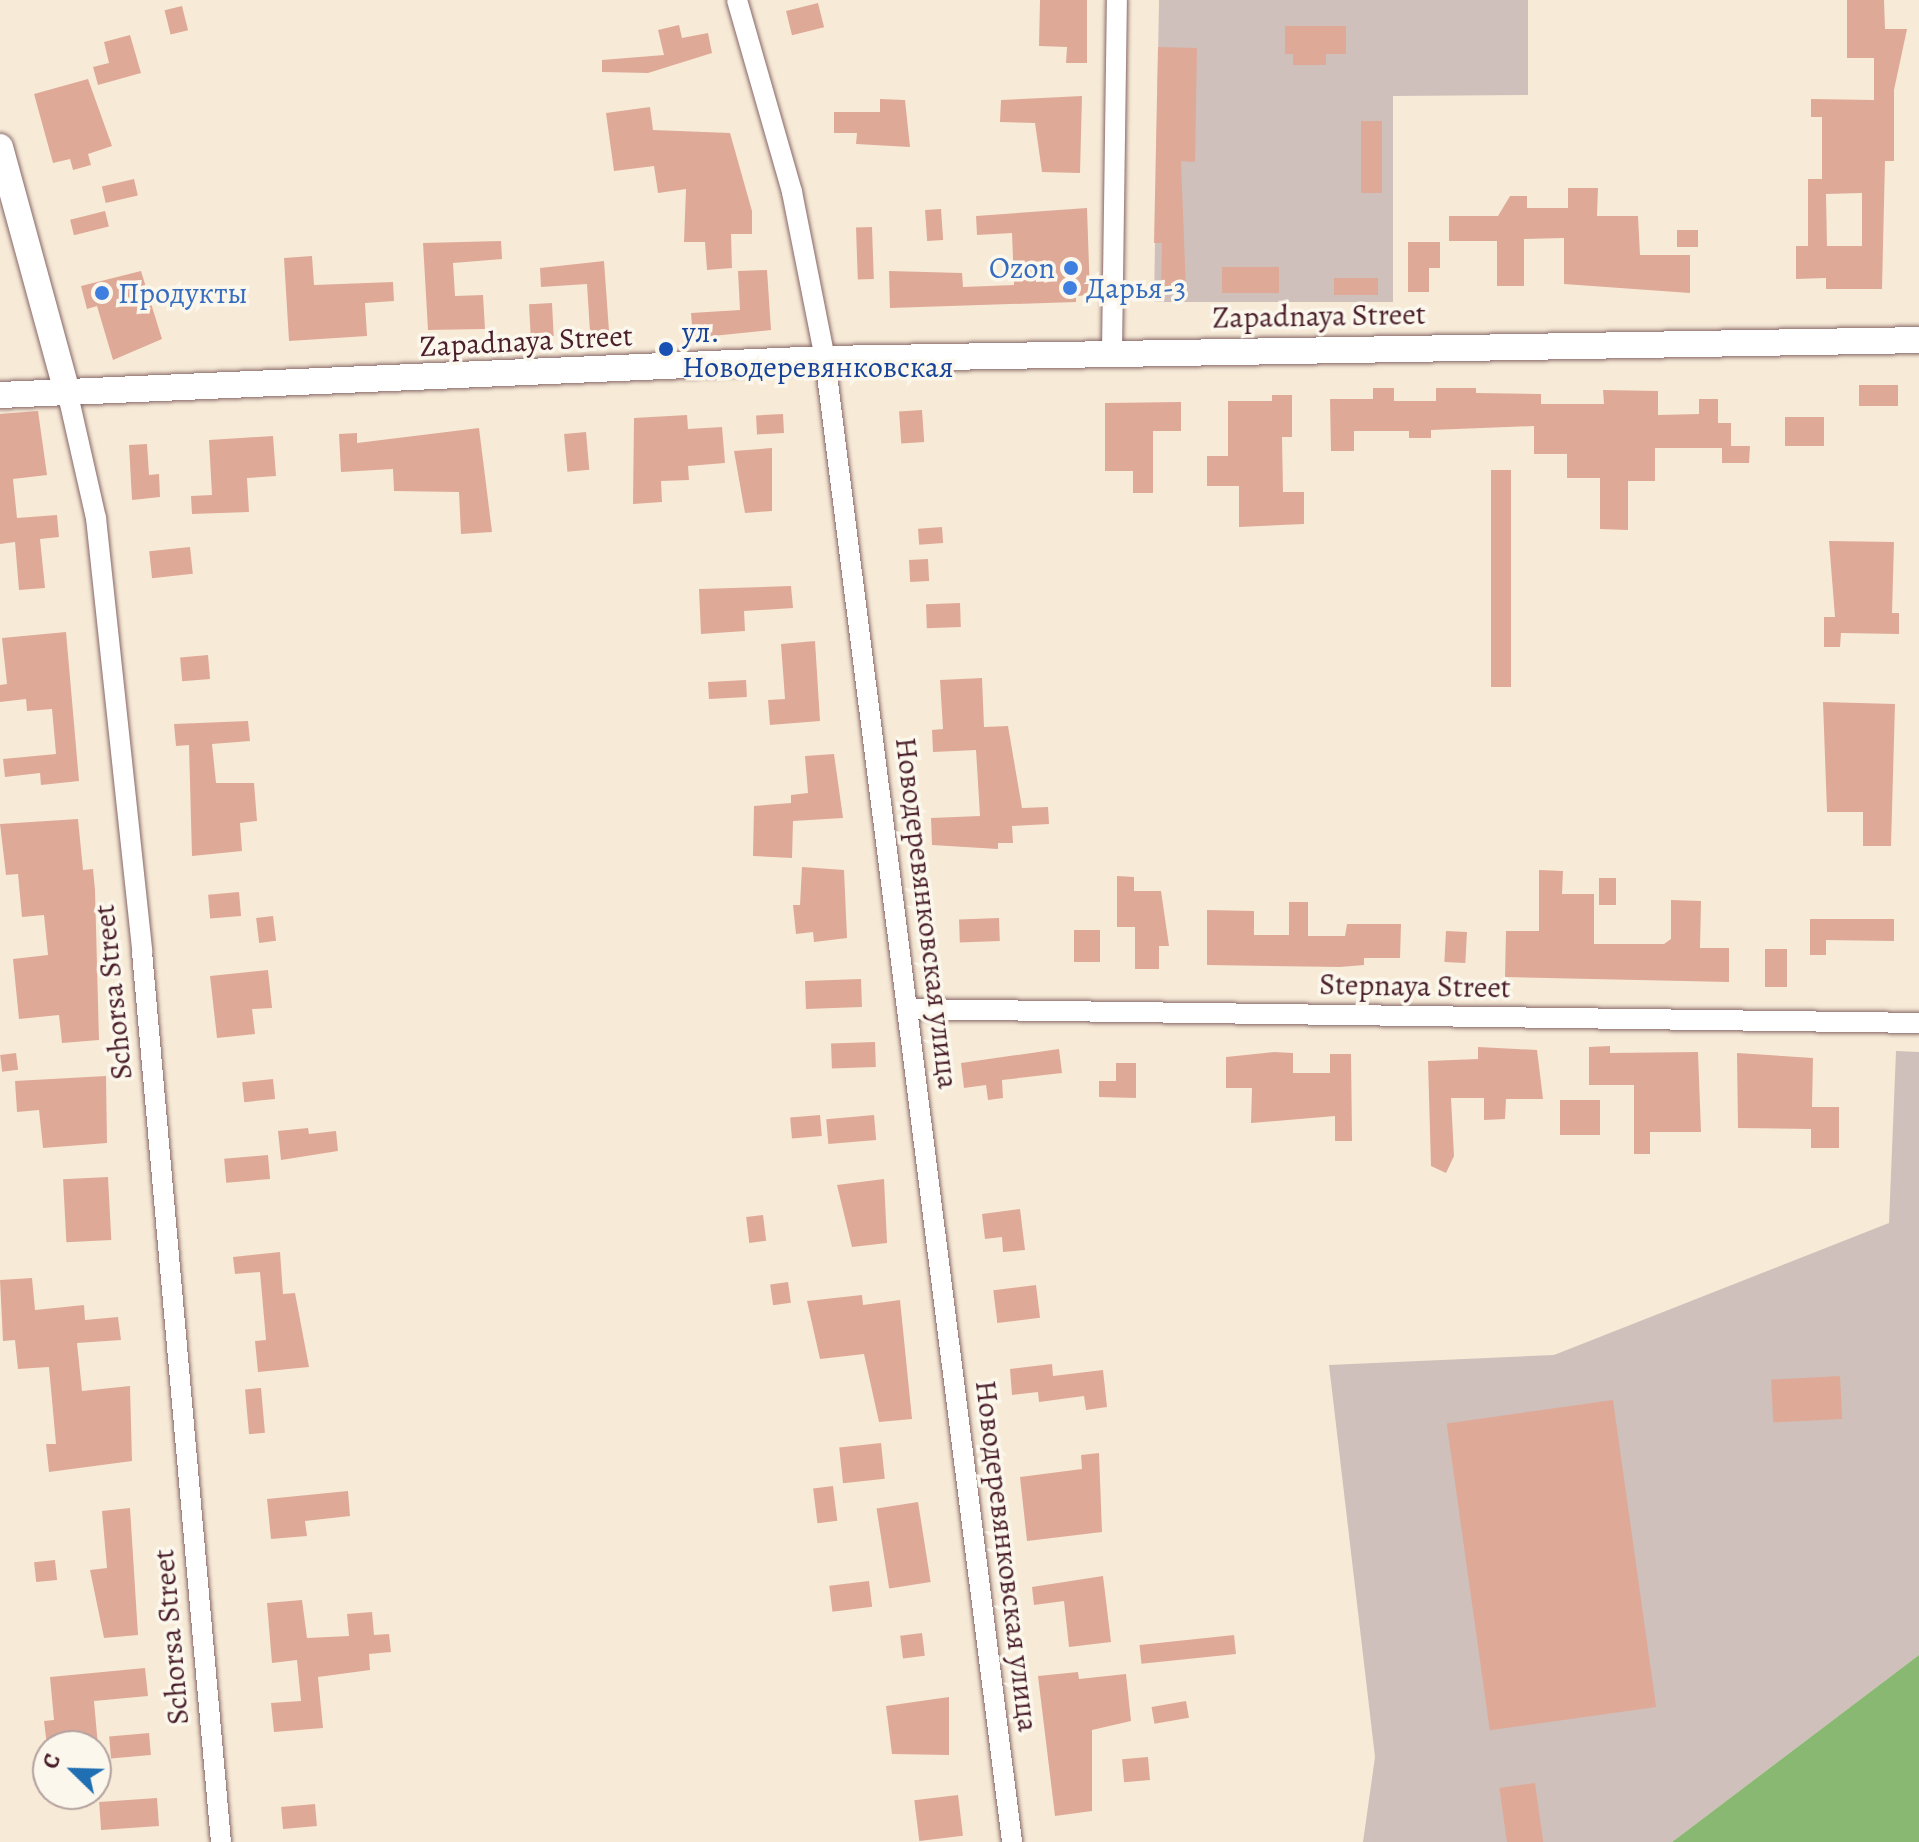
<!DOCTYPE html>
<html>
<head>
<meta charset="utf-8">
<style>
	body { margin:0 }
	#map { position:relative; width:1919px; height:1842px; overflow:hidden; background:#f7ebd7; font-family:Alegreya,serif }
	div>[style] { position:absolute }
	.industrial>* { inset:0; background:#cfc0bb }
	.forest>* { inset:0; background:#88b872 }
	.building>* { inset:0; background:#dfa998; transform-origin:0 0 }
	.roads { filter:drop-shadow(0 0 2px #876667) drop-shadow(0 0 2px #876667) }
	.minor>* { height:20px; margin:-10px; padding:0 10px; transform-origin:10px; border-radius:10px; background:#fff }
	.major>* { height:26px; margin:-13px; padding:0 13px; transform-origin:13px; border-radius:13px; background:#fff }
	.dots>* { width:22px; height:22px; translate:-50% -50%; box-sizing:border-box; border:4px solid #fbf7ec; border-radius:50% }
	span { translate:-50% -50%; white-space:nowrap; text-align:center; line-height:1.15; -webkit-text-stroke:7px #fbf7ec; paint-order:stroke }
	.shop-label { font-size:30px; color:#366cbe }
	.right { translate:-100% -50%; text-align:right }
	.left { translate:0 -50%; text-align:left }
	.street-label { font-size:30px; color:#4a1f2b }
	.transit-label { font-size:30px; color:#164399 }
	.north { position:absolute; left:32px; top:1730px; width:80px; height:80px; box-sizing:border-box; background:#fbf7ec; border:2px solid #b4a19f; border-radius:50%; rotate:293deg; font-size:22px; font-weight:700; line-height:32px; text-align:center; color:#4a1f2b }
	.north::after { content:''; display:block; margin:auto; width:28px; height:36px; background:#1f6fb2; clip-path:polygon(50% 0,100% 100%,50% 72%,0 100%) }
</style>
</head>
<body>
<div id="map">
	<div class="industrial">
		<i style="clip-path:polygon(1159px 0,1528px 0,1528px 95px,1393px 96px,1393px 302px,1154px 302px)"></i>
		<i style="clip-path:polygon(1896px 1051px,1919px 1052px,1919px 1655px,1672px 1842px,1363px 1842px,1375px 1757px,1329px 1365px,1554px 1355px,1889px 1223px)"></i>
	</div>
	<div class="forest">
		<i style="clip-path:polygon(1919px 1655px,1919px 1842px,1672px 1842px)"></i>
	</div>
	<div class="building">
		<i style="clip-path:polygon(1040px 0,1087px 0,1087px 63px,1066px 63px,1067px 47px,1039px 46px)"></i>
		<i style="clip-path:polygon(evenodd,1847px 0,1884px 0,1885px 29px,1907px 29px,1894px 90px,1894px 161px,1885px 161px,1882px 289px,1826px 289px,1826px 278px,1796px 279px,1796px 246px,1808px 246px,1808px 179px,1822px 179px,1822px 117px,1811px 117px,1811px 99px,1874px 100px,1874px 58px,1847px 58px,1847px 0,1862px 193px,1862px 246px,1827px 246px,1826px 194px,1862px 193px)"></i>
		<i style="left:818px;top:3px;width:25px;height:33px;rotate:76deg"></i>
		<i style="left:182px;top:6px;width:25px;height:18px;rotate:76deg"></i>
		<i style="clip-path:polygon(679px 25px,682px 38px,708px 33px,712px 53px,648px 73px,602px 72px,602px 60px,664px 55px,658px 30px)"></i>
		<i style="clip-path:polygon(1285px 26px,1346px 26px,1346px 54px,1326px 54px,1326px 65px,1293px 65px,1293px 54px,1285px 54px)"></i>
		<i style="clip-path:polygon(130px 35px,141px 73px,98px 85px,93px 67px,109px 63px,104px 42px)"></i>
		<i style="clip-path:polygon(1158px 47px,1197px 48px,1195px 162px,1181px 161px,1186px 289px,1161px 289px,1162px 243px,1154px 243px)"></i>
		<i style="clip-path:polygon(88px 79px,112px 146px,88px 154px,91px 165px,73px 170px,70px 159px,53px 163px,34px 94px)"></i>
		<i style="clip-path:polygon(1082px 96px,1080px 173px,1042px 172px,1035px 123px,1000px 122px,1001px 100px)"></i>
		<i style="clip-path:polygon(880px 99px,905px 100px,910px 147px,856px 144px,857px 133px,834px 133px,834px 112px,880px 112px)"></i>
		<i style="clip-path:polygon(650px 107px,653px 130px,730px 133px,752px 211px,752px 234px,731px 234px,732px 268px,707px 270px,705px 242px,684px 242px,686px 189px,658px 193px,654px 166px,614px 171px,606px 113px)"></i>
		<i style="left:1361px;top:121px;width:21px;height:72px"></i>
		<i style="left:134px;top:179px;width:17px;height:33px;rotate:77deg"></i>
		<i style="clip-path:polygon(1568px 188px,1598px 188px,1597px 216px,1638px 216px,1640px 255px,1690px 255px,1690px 293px,1564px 284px,1564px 238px,1524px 239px,1524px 286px,1497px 286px,1497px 241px,1449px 241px,1449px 216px,1498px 216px,1510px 196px,1527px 196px,1527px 208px,1568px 208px)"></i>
		<i style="clip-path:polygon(1087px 208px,1090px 295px,1076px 296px,1076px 302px,890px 308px,889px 271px,962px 273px,963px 287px,1014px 285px,1012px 233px,977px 235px,976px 216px)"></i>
		<i style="left:941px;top:209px;width:31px;height:16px;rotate:86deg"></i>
		<i style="left:105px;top:211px;width:16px;height:36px;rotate:76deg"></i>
		<i style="left:872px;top:227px;width:52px;height:16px;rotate:88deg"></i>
		<i style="left:1677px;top:230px;width:21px;height:17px"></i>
		<i style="clip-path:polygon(501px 241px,502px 259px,453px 263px,455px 296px,483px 295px,485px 329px,428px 330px,423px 243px)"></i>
		<i style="clip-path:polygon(1408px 242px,1440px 242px,1440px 268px,1429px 268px,1429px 292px,1408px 292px)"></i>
		<i style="clip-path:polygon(312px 256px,314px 285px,393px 282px,394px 301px,365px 303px,367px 336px,289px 341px,284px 258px)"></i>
		<i style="clip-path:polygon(604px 261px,609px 331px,590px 332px,587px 284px,541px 287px,540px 268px)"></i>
		<i style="left:1222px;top:267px;width:57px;height:26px"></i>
		<i style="clip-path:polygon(767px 270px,771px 330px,693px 338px,691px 313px,740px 310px,738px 271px)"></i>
		<i style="clip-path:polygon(141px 271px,162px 339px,113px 360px,97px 306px,87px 309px,81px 286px)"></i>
		<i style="left:1334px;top:278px;width:44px;height:17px"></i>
		<i style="left:552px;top:303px;width:33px;height:23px;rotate:87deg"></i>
		<i style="left:1898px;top:385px;width:21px;height:39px;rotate:90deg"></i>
		<i style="clip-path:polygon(1373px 388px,1394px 388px,1394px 401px,1436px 401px,1436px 388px,1476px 388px,1476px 393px,1541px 394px,1541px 404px,1604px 404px,1603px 390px,1658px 391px,1658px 415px,1699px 414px,1699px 399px,1718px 399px,1718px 423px,1731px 423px,1731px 446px,1750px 446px,1749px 463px,1722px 463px,1722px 448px,1655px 448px,1655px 481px,1628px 481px,1628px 530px,1600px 529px,1600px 478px,1567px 478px,1567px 454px,1534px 454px,1534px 426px,1431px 430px,1431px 438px,1409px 438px,1409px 431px,1354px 431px,1354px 451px,1331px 451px,1330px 399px,1373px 399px)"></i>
		<i style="clip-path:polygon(1272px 395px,1292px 395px,1292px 437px,1282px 437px,1283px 492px,1304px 492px,1304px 524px,1239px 527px,1239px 486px,1207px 486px,1207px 456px,1228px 456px,1228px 401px,1272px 401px)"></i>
		<i style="clip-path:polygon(1181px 402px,1181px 431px,1153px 431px,1153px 493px,1133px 493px,1133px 471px,1105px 471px,1105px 403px)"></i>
		<i style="left:922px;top:410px;width:32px;height:23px;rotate:86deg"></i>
		<i style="clip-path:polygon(38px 411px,47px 475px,13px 479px,17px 518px,57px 515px,59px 537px,40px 539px,45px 588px,19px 590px,15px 542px,0 544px,0 414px)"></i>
		<i style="left:783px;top:414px;width:19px;height:27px;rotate:87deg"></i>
		<i style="clip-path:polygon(687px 415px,688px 429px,722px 427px,725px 463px,688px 466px,689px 480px,661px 481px,662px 502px,633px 504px,634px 418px)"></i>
		<i style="left:1785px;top:417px;width:39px;height:29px"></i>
		<i style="clip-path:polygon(479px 428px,492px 532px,461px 534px,459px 492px,394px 491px,393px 469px,341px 472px,339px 434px,357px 433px,357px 443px)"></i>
		<i style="left:586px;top:432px;width:38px;height:22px;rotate:85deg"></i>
		<i style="clip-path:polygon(273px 436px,276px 476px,247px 478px,249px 512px,192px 514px,191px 496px,212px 495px,209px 440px)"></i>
		<i style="clip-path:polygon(147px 444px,149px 475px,159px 474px,160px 497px,132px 500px,129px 445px)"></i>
		<i style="clip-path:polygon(772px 448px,772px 511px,745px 513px,734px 451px)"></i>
		<i style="left:1491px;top:470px;width:20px;height:217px"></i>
		<i style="left:942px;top:527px;width:16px;height:24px;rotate:86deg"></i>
		<i style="clip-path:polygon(1829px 541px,1894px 542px,1892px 613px,1899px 613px,1899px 634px,1841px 633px,1840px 647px,1824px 647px,1824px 617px,1835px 617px)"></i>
		<i style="left:190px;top:547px;width:27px;height:41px;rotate:84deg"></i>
		<i style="left:928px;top:559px;width:22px;height:19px;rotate:87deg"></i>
		<i style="clip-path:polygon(791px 586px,793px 608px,744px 611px,745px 631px,701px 634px,699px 589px)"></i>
		<i style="left:960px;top:603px;width:24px;height:34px;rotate:88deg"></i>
		<i style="clip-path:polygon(66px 632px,79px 781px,41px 785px,40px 773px,5px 777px,3px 759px,56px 754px,52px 709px,27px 711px,26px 699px,0 702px,0 685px,7px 684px,2px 638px)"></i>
		<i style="clip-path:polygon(815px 641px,820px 721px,770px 725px,768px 700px,785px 699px,781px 644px)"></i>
		<i style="left:208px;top:655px;width:24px;height:28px;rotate:85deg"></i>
		<i style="clip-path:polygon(982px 678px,984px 727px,1008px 726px,1022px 808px,1048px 807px,1049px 824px,1012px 826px,1013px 843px,998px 843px,998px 849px,932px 845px,931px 818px,980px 816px,976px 750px,933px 752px,932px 730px,943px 729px,940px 680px)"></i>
		<i style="left:746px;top:680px;width:17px;height:38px;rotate:87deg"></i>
		<i style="clip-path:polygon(1823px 702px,1895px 704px,1891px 846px,1863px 846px,1863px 812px,1827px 812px)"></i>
		<i style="clip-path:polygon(248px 721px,250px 741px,212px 744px,216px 783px,254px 783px,257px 821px,240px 823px,242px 851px,192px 856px,189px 745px,176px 746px,174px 724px)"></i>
		<i style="clip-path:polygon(834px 754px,843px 818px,793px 821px,792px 858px,753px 856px,754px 806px,791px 803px,791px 795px,808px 793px,805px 756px)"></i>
		<i style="clip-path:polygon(78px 819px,83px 870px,93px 869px,95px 890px,99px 1040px,62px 1043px,59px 1015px,19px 1019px,13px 959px,48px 955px,44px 915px,22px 917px,18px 874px,6px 875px,0 824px)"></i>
		<i style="clip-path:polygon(802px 867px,844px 870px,847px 938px,814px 942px,813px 932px,796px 934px,793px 905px,800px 905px)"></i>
		<i style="clip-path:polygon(1539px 870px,1563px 871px,1562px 894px,1594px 894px,1594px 944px,1664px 944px,1671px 939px,1671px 900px,1701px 901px,1700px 948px,1729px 948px,1729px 982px,1505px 977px,1506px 931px,1539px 931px)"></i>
		<i style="clip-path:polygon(1117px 876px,1134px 877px,1134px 891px,1161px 891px,1169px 946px,1159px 946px,1159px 969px,1135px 969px,1135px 927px,1117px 927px)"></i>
		<i style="left:1599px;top:878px;width:17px;height:27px"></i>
		<i style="left:239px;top:892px;width:24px;height:31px;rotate:85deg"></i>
		<i style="clip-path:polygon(1289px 902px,1308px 902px,1308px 936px,1345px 936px,1347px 924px,1401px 924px,1400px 958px,1364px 958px,1364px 965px,1340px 967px,1207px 965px,1207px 910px,1254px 911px,1254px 935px,1289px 935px)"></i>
		<i style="left:273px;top:916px;width:25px;height:17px;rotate:83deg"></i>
		<i style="left:999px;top:918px;width:23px;height:40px;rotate:88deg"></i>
		<i style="clip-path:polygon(1810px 919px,1894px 919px,1894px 941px,1826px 940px,1826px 955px,1810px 955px)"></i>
		<i style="left:1074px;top:930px;width:26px;height:32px"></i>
		<i style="left:1446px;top:931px;width:21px;height:31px;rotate:3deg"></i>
		<i style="left:1765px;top:949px;width:22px;height:38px"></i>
		<i style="clip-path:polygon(268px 970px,272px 1008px,252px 1009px,255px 1034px,217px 1038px,210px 976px)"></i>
		<i style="left:861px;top:979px;width:28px;height:56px;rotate:88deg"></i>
		<i style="left:875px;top:1042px;width:25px;height:44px;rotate:88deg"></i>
		<i style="clip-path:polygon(1610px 1046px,1610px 1053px,1698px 1052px,1701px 1132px,1650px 1132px,1650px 1154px,1634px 1154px,1634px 1085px,1589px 1085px,1589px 1047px)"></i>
		<i style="clip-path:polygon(1478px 1047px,1537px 1050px,1543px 1099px,1506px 1099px,1505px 1119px,1484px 1120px,1484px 1098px,1451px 1098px,1454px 1156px,1446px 1173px,1431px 1166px,1428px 1061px,1478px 1059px)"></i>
		<i style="clip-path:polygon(1059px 1049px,1062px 1073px,1002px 1080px,1003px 1098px,988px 1100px,986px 1085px,964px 1088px,961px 1063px)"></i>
		<i style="clip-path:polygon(1274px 1052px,1293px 1053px,1293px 1073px,1330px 1073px,1330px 1054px,1351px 1054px,1352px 1141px,1335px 1141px,1335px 1116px,1251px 1123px,1252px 1088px,1226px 1088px,1226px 1057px)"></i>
		<i style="left:16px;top:1053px;width:17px;height:16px;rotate:83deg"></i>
		<i style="clip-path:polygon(1737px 1053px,1813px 1058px,1812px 1107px,1839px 1107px,1839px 1148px,1811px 1148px,1811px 1129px,1738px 1128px)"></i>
		<i style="clip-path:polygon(1116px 1063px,1136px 1063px,1136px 1098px,1099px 1097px,1099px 1081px,1116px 1081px)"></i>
		<i style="clip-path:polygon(106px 1076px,107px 1143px,43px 1148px,39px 1110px,17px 1112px,15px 1081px)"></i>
		<i style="left:273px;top:1079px;width:20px;height:31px;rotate:84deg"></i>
		<i style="left:1560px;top:1100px;width:40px;height:35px"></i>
		<i style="left:820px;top:1115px;width:21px;height:30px;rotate:85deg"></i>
		<i style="left:874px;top:1115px;width:25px;height:48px;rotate:85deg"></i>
		<i style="clip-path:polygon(308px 1128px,309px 1134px,336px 1131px,338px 1151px,281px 1160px,278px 1131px)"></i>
		<i style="left:268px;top:1155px;width:24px;height:44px;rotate:85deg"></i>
		<i style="left:108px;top:1177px;width:63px;height:45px;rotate:87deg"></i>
		<i style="clip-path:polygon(884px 1179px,887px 1243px,852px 1247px,837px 1185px)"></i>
		<i style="clip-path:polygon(1020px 1209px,1025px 1250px,1003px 1252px,1002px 1237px,985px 1239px,982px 1214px)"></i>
		<i style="left:763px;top:1215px;width:26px;height:17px;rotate:83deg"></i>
		<i style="clip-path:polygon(280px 1252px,283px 1294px,295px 1293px,309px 1367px,258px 1372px,255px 1341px,266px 1340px,260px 1272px,235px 1274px,233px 1257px)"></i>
		<i style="clip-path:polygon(32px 1278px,35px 1310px,84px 1305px,85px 1320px,118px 1317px,121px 1340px,77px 1343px,82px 1391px,130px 1386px,132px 1461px,49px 1472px,46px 1444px,56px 1444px,49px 1367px,18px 1369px,15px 1340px,3px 1341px,0 1280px)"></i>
		<i style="left:788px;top:1282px;width:21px;height:18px;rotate:82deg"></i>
		<i style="left:1036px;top:1285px;width:33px;height:43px;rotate:83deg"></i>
		<i style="clip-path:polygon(862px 1295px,863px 1305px,900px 1300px,912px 1419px,879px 1422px,864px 1354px,820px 1359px,807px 1301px)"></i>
		<i style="clip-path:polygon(1052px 1364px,1053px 1376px,1103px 1370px,1107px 1407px,1086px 1410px,1084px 1396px,1039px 1402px,1038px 1392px,1012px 1395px,1010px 1369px)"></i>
		<i style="left:1840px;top:1376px;width:43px;height:69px;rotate:87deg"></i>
		<i style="left:261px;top:1388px;width:45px;height:16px;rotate:85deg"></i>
		<i style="left:1613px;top:1400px;width:310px;height:168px;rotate:82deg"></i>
		<i style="left:881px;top:1443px;width:36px;height:42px;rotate:84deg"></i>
		<i style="clip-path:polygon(1099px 1453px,1102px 1532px,1027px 1541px,1020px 1477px,1082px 1469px,1081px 1455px)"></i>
		<i style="left:833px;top:1486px;width:35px;height:20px;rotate:83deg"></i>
		<i style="clip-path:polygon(348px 1491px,350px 1516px,305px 1521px,307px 1536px,271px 1539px,267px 1499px)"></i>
		<i style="left:918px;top:1502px;width:81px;height:42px;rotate:81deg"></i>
		<i style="clip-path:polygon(130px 1508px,138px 1635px,104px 1638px,90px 1570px,107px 1568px,102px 1511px)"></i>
		<i style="left:55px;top:1560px;width:20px;height:21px;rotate:84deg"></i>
		<i style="clip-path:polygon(1103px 1576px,1111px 1642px,1069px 1647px,1064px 1601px,1034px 1605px,1032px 1587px)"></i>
		<i style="left:869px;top:1581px;width:26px;height:40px;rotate:83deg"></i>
		<i style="clip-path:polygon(302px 1600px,307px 1638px,349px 1636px,347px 1614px,372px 1612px,374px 1635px,389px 1634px,391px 1652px,369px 1654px,370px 1670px,318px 1677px,323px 1728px,274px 1732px,271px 1703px,301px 1701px,297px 1660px,272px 1663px,267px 1603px)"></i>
		<i style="left:922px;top:1633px;width:23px;height:22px;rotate:83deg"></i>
		<i style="left:1234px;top:1635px;width:19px;height:95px;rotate:84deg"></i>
		<i style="clip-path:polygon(145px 1668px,148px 1696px,94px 1701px,98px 1746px,47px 1746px,44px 1721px,54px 1720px,50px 1677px)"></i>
		<i style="clip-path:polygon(1078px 1672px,1079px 1679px,1126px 1674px,1131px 1721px,1092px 1730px,1092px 1811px,1055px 1816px,1038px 1676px)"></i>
		<i style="clip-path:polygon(949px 1697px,949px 1755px,892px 1754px,886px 1706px)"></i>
		<i style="left:1186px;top:1701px;width:17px;height:35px;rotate:80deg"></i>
		<i style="left:149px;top:1733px;width:22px;height:40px;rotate:85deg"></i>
		<i style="left:1148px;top:1757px;width:23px;height:26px;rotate:85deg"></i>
		<i style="left:1535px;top:1783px;width:60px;height:36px;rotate:82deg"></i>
		<i style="left:958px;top:1795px;width:41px;height:44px;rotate:83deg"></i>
		<i style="left:157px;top:1798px;width:28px;height:58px;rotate:86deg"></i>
		<i style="left:315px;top:1804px;width:22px;height:34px;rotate:85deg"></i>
	</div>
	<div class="roads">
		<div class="minor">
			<i style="left:737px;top:0;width:200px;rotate:74deg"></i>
			<i style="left:792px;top:192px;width:170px;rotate:78.8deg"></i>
			<i style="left:825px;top:359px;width:1495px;rotate:82.81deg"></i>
			<i style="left:1112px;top:351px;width:351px;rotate:-89.2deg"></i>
			<i style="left:68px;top:395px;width:126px;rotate:77.2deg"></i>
			<i style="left:96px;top:518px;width:436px;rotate:83.9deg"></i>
			<i style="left:142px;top:952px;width:893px;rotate:84.93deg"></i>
			<i style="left:909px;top:1009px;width:1010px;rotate:0.79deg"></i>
		</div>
		<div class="major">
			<i style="left:0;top:147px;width:257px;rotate:74.7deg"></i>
			<i style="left:0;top:395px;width:826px;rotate:-2.5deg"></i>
			<i style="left:825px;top:359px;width:1094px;rotate:-0.99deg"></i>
		</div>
	</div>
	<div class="dots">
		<i style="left:1071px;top:268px;background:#3f7fe0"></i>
		<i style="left:1070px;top:288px;background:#3f7fe0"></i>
		<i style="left:102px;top:293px;background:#3f7fe0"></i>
		<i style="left:666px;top:349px;background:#1a4fb4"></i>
	</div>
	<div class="shop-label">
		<span class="right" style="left:1055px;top:268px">Ozon</span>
		<span class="left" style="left:1086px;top:288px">Дарья-3</span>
		<span class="left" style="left:118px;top:293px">Продукты</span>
	</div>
	<div class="street-label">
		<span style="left:1319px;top:316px;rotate:-1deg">Zapadnaya Street</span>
		<span style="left:526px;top:341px;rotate:-3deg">Zapadnaya Street</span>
		<span style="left:927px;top:913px;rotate:83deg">Новодеревянковская улица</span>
		<span style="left:1415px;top:986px;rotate:1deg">Stepnaya Street</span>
		<span style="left:113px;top:992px;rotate:-96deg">Schorsa Street</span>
		<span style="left:1007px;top:1556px;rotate:83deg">Новодеревянковская улица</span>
		<span style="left:171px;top:1637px;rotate:-95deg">Schorsa Street</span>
	</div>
	<div class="transit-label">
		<span class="left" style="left:682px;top:349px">ул.<br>Новодеревянковская</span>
	</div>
	<div class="north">С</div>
</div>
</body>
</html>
